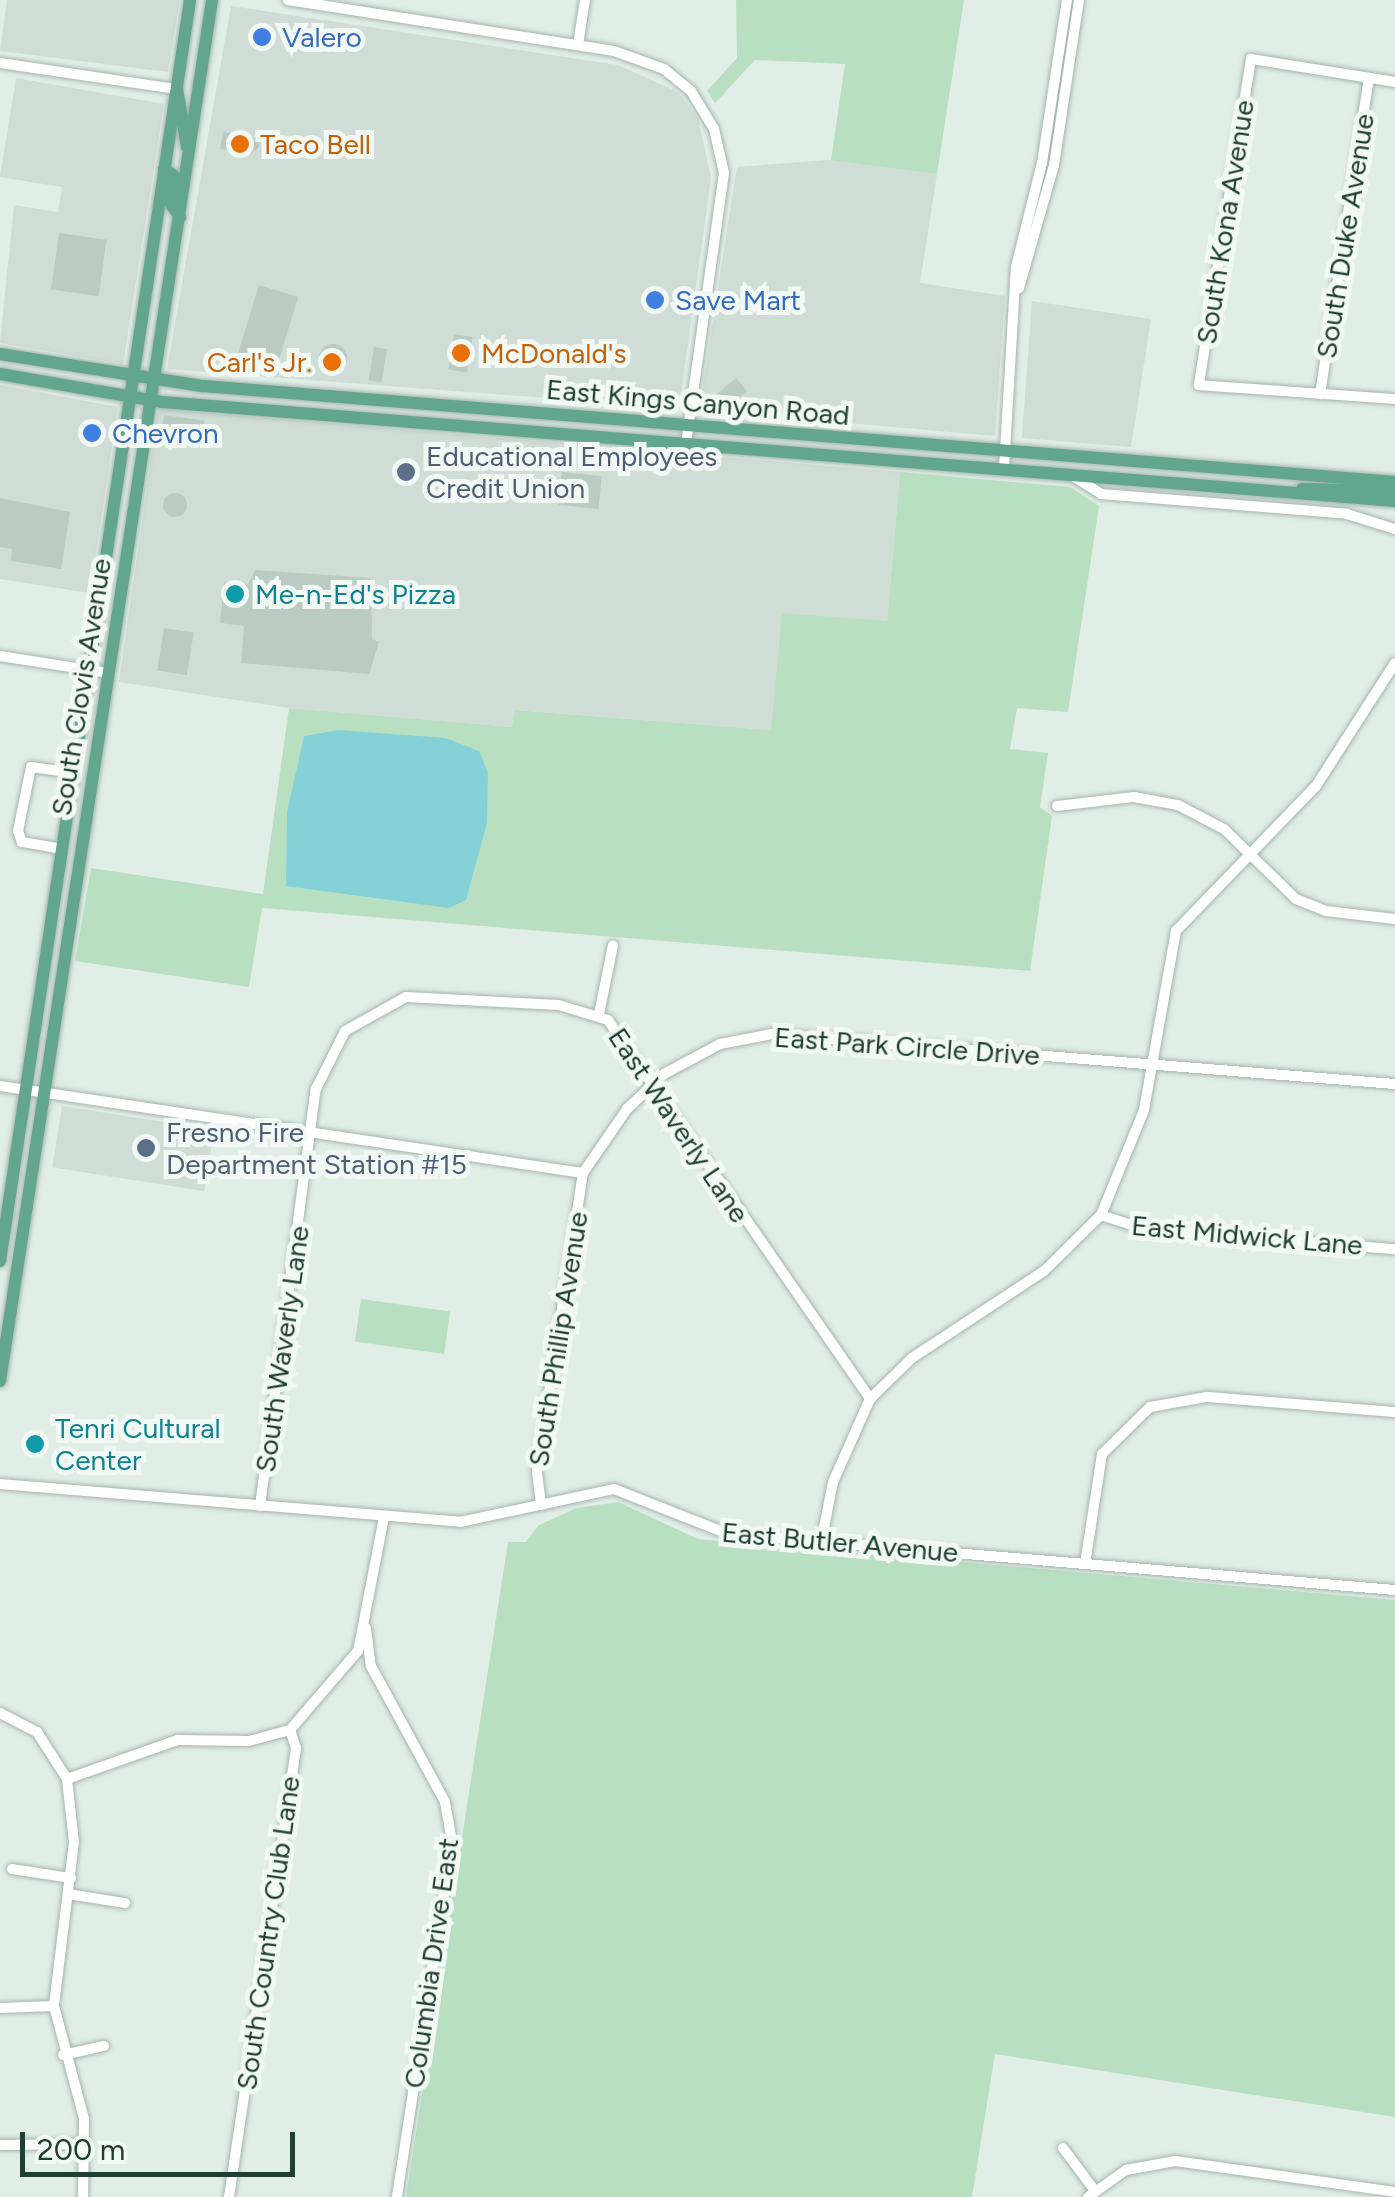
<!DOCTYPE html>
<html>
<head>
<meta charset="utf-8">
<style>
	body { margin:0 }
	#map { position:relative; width:1395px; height:2197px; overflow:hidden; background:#e1ede7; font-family:Figtree,sans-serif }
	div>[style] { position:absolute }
	.built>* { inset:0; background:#cfddd6; transform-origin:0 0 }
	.green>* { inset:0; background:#b8e0c0; transform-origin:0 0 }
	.water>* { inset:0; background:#84d1d7 }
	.building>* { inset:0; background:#b9cbc2; transform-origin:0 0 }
	.round { border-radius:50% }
	.roads { filter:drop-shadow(0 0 2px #a3b5ae) drop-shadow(0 0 2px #a3b5ae) }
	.minor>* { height:10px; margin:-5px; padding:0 5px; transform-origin:5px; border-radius:5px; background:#fff }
	.major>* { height:12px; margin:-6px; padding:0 6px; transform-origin:6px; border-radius:6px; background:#62a68f }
	.dots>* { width:28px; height:28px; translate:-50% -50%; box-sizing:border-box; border:5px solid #f2f9f5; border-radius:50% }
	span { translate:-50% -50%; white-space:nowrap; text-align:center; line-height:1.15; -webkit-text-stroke:10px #f2f9f5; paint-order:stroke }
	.shop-label { font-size:28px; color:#366cbe }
	.left { translate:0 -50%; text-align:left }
	.food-label { font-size:28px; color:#c56008 }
	.right { translate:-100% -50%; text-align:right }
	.street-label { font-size:28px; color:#203f34 }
	.service-label { font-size:28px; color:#4e5e75 }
	.culture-label { font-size:28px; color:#0d838f }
	.scale { position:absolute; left:20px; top:2132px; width:275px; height:45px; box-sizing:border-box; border:5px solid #203f34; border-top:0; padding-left:12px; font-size:30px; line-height:35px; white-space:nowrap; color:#203f34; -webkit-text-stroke:8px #f2f9f5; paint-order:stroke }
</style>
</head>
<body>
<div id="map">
	<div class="built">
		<i style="clip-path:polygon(7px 0,180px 0,168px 72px,0 51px)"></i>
		<i style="clip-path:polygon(231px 6px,618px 65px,678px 92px,698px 118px,711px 178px,679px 408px,167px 369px)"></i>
		<i style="clip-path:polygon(16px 78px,164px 104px,123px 364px,0 343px,14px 205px,58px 212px,62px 187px,0 177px)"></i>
		<i style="clip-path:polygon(842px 159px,937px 174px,920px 283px,1005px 296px,995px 436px,699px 410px,737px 167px)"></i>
		<i style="clip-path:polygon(1032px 301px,1151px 319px,1131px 447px,1022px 438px)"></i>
		<i style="clip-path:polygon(0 385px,118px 407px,90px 593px,0 579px)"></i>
		<i style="clip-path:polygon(158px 409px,900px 472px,887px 621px,771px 730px,516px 710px,513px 727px,289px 708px,119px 682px)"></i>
		<i style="left:62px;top:1106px;width:154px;height:62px;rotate:9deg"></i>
	</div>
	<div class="green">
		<i style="clip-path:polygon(736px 0,964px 0,937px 174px,831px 160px,845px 64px,755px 60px,715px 103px,707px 91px,737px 58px)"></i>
		<i style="clip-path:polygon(900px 472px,1070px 487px,1099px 506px,1068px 712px,1017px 708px,1010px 749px,1048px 753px,1040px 807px,1052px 816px,1030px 971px,262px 908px,249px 987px,75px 961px,91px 868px,263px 894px,289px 708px,512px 727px,515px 710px,771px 730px,782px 613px,887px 621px)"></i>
		<i style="left:361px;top:1299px;width:90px;height:43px;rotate:8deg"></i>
		<i style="clip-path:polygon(618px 1502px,698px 1539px,1395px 1600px,1395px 2117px,995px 2054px,972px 2197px,406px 2197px,508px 1542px,526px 1542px,539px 1525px,577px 1508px)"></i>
	</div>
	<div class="water">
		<i style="clip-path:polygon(338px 730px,446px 738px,479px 751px,488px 773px,487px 823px,466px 900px,449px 908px,286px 886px,287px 812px,304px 736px)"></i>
	</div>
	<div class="building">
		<i style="clip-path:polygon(223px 132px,260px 139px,259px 147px,251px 154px,220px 149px)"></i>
		<i style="left:59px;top:233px;width:48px;height:57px;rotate:8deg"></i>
		<i style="left:259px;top:285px;width:41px;height:77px;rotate:17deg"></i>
		<i style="left:454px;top:334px;width:19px;height:36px;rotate:9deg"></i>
		<i class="round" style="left:319px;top:344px;width:28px;height:28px"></i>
		<i style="left:374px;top:347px;width:13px;height:34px;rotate:9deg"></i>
		<i style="left:736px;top:378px;width:17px;height:29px;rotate:50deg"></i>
		<i style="left:164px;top:415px;width:41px;height:28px;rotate:8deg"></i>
		<i style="left:562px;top:472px;width:40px;height:33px;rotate:6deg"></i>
		<i class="round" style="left:163px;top:493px;width:24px;height:24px"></i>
		<i style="clip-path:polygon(0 498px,70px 512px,61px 569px,11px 561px,12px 549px,0 547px)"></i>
		<i style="clip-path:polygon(255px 570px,371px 578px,372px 639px,379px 642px,369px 674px,241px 663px,244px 626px,220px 623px,224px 582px,248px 584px)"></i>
		<i style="left:164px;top:628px;width:30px;height:43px;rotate:9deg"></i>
	</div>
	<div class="roads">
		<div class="minor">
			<i style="left:288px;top:0;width:330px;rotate:8.9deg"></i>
			<i style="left:614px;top:51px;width:53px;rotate:19.8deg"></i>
			<i style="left:664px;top:69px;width:35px;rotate:39deg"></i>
			<i style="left:691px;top:91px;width:44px;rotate:58.8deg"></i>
			<i style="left:714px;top:129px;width:45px;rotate:77.2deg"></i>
			<i style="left:724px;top:173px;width:273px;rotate:98deg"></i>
			<i style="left:578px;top:45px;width:46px;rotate:-81.2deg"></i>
			<i style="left:0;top:63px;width:179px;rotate:8.4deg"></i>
			<i style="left:1395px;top:82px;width:146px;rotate:-170.9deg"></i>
			<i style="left:1251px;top:59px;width:330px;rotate:99.1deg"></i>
			<i style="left:1199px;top:385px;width:196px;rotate:4.1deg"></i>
			<i style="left:1019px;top:288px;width:128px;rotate:-74.1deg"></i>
			<i style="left:1054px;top:165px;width:167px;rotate:-81.4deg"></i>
			<i style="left:1320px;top:394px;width:320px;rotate:-81.2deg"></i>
			<i style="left:1004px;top:468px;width:201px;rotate:-86.6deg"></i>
			<i style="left:1016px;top:267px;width:107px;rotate:-76deg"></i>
			<i style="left:1042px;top:163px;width:165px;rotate:-81.3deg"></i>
			<i style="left:1071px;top:475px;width:36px;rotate:32deg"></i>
			<i style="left:1101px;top:494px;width:247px;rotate:4.6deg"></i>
			<i style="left:1347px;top:514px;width:50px;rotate:17.4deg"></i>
			<i style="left:0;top:656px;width:109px;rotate:8.9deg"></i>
			<i style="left:1057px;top:806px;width:78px;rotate:-6.7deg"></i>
			<i style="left:1134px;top:797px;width:45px;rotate:10.3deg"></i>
			<i style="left:1178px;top:805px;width:52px;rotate:27.6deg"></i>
			<i style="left:1224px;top:829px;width:100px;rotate:44.2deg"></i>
			<i style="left:1296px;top:899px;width:32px;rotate:22deg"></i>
			<i style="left:1326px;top:911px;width:69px;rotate:6.6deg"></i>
			<i style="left:63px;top:849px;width:42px;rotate:-170.3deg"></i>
			<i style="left:22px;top:842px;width:12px;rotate:-110deg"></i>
			<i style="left:18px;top:831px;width:65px;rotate:-78.5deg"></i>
			<i style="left:31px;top:767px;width:44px;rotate:7.8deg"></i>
			<i style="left:599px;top:1014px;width:70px;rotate:-78.5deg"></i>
			<i style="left:0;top:1086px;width:589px;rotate:8.49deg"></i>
			<i style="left:583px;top:1173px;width:78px;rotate:-55.5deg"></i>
			<i style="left:627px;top:1109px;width:51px;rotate:-43.4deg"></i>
			<i style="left:664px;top:1074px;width:64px;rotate:-28.2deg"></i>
			<i style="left:720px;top:1044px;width:53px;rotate:-10.9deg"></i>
			<i style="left:772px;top:1034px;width:625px;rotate:4.59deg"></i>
			<i style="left:1101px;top:1215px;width:45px;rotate:18deg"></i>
			<i style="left:1144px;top:1229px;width:252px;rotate:4.6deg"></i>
			<i style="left:0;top:1484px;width:462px;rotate:4.7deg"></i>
			<i style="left:460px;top:1522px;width:157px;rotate:-12.1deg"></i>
			<i style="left:614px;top:1489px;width:123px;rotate:21.5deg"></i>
			<i style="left:728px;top:1534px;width:669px;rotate:4.8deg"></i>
			<i style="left:541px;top:1505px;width:35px;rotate:-97deg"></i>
			<i style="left:537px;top:1470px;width:301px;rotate:-81.2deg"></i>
			<i style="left:260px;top:1506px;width:421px;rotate:-82.4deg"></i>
			<i style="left:316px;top:1089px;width:65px;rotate:-63.4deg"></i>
			<i style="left:345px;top:1031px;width:70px;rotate:-29.1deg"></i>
			<i style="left:406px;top:997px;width:153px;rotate:3deg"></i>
			<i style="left:559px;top:1005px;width:51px;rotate:17deg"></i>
			<i style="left:608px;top:1020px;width:461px;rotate:55.3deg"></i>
			<i style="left:821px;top:1543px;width:62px;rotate:-78.9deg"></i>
			<i style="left:833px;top:1482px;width:91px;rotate:-66deg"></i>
			<i style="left:870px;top:1399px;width:59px;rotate:-44.3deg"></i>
			<i style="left:912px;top:1358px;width:158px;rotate:-33.4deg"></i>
			<i style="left:1044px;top:1271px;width:80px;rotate:-44.5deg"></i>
			<i style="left:1101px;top:1215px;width:113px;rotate:-67.7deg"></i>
			<i style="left:1144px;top:1110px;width:182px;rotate:-79.9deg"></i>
			<i style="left:1176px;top:931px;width:202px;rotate:-46deg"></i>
			<i style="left:1316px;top:786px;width:146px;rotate:-57.3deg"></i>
			<i style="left:1085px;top:1564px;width:111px;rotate:-81.2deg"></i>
			<i style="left:1102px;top:1454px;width:67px;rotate:-44.4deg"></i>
			<i style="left:1150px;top:1407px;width:58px;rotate:-10deg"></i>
			<i style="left:1207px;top:1397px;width:189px;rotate:4.6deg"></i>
			<i style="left:366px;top:1628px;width:38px;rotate:83deg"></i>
			<i style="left:371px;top:1666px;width:155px;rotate:61.4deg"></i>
			<i style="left:445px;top:1802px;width:40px;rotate:80deg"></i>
			<i style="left:452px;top:1841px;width:360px;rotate:98.8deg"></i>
			<i style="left:0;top:1713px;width:42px;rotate:27.2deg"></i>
			<i style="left:37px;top:1732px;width:56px;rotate:57.4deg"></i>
			<i style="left:67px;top:1779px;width:118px;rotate:-19.4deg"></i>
			<i style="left:178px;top:1740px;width:71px;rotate:0.8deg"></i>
			<i style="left:249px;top:1741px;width:42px;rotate:-15deg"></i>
			<i style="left:290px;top:1730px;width:104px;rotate:-49.3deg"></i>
			<i style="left:358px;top:1651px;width:136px;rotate:-79deg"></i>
			<i style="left:67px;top:1779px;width:63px;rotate:83.7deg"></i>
			<i style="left:74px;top:1842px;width:165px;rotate:97deg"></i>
			<i style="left:54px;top:2006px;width:117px;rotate:75.1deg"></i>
			<i style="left:84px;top:2119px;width:78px;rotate:90.7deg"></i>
			<i style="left:12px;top:1869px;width:60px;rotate:8.7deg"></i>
			<i style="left:68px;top:1894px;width:58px;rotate:9deg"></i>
			<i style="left:0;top:2008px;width:54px;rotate:-2.1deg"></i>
			<i style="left:63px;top:2055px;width:42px;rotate:-12.4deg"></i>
			<i style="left:0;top:2145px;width:86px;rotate:-0.7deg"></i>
			<i style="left:1063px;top:2148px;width:54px;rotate:53.3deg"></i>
			<i style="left:229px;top:2197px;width:454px;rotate:-81.5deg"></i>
			<i style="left:296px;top:1748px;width:19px;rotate:-108deg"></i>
			<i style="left:1088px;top:2197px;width:47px;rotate:-35.4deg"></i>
			<i style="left:1126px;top:2170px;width:50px;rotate:-10.4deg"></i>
			<i style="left:1175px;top:2161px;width:222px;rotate:8deg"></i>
		</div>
		<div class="major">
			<i style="left:177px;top:89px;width:59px;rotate:80.2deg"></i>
			<i style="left:164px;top:169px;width:12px;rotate:35deg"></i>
			<i style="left:174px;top:176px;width:28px;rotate:96deg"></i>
			<i style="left:171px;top:204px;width:16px;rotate:55deg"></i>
			<i style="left:0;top:354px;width:206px;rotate:9deg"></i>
			<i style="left:203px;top:386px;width:1196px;rotate:4.6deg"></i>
			<i style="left:0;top:374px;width:164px;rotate:9.8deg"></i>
			<i style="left:162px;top:402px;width:1237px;rotate:4.59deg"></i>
			<i style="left:1302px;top:489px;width:93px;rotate:1.2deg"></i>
			<i style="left:0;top:1261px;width:1275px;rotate:-81.43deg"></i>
			<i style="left:0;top:1381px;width:1397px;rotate:-81.27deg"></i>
		</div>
	</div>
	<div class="dots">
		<i style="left:262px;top:37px;background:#3f7fe0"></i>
		<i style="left:240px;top:144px;background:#e8710a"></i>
		<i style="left:655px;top:300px;background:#3f7fe0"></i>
		<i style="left:461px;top:353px;background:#e8710a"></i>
		<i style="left:332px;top:362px;background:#e8710a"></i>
		<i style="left:92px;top:433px;background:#3f7fe0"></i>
		<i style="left:406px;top:472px;background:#5c6f8a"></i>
		<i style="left:235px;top:594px;background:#0f9aa8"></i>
		<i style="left:146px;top:1148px;background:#5c6f8a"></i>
		<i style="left:35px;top:1444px;background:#0f9aa8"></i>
	</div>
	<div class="shop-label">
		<span class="left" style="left:282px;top:37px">Valero</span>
		<span class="left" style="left:675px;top:300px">Save Mart</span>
		<span class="left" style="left:112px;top:433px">Chevron</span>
	</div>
	<div class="food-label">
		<span class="left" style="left:260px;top:144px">Taco Bell</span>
		<span class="left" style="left:481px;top:353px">McDonald's</span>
		<span class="right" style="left:312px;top:362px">Carl's Jr.</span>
	</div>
	<div class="street-label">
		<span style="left:1225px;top:222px;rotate:-81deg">South Kona Avenue</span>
		<span style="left:1345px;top:236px;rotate:-81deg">South Duke Avenue</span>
		<span style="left:698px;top:402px;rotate:5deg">East Kings Canyon Road</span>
		<span style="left:81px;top:687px;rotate:-81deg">South Clovis Avenue</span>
		<span style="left:907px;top:1046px;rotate:4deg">East Park Circle Drive</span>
		<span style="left:679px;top:1125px;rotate:56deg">East Waverly Lane</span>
		<span style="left:1247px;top:1235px;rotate:5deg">East Midwick Lane</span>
		<span style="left:558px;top:1339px;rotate:-81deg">South Phillip Avenue</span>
		<span style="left:282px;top:1349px;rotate:-82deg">South Waverly Lane</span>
		<span style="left:840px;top:1542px;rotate:5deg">East Butler Avenue</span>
		<span style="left:268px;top:1933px;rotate:-82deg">South Country Club Lane</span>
		<span style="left:431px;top:1963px;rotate:-82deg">Columbia Drive East</span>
	</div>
	<div class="service-label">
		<span class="left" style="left:426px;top:472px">Educational Employees<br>Credit Union</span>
		<span class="left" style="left:166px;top:1148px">Fresno Fire<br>Department Station #15</span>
	</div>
	<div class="culture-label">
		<span class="left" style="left:255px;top:594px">Me-n-Ed's Pizza</span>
		<span class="left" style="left:55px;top:1444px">Tenri Cultural<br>Center</span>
	</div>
	<div class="scale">200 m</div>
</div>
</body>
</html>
